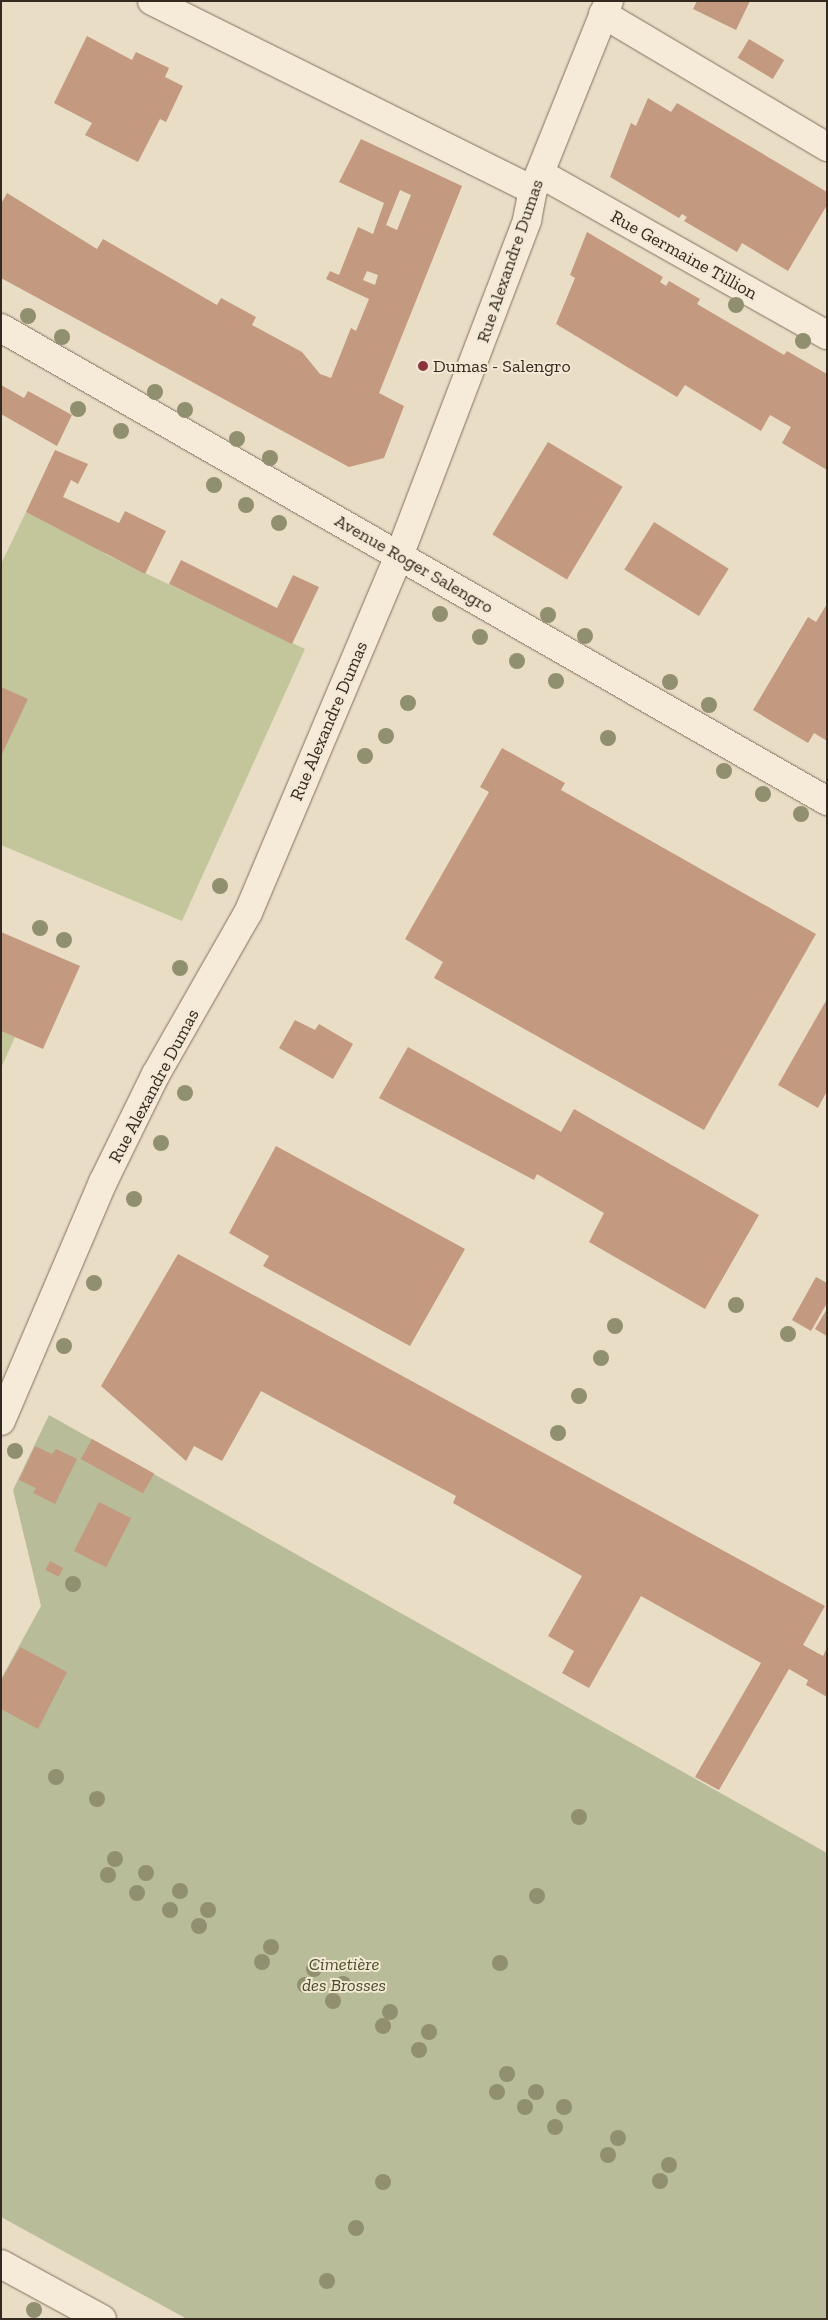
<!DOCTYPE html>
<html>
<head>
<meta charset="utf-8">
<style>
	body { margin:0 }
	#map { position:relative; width:828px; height:2320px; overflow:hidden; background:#e9ddc6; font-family:"Zilla Slab",serif }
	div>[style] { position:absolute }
	.green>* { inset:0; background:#c3c69b }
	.cemetery>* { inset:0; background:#b9bc99 }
	.building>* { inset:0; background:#c3997f; transform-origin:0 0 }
	.roads { filter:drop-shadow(0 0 1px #83705d) drop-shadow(0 0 1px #83705d) }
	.minor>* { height:28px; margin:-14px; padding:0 14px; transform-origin:14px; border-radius:14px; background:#f5ebd8 }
	.trees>* { width:16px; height:16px; margin:-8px; border-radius:50%; background:#908f6f }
	.dots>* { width:14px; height:14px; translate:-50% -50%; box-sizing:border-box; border:2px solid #f2e8d4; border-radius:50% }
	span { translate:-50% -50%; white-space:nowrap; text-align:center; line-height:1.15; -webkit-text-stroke:4px #f2e8d4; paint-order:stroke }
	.street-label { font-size:18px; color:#342920 }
	.poi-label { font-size:18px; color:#342920 }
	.left { translate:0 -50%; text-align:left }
	.park-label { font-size:18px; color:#474f28; font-style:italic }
	.frame { position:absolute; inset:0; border:2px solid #342920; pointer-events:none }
</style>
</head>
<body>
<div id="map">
	<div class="green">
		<i style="clip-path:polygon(26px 512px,106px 551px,105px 554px,305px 649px,182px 921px,1px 845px,1px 564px)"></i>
		<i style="clip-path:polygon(1px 1031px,15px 1037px,1px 1068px)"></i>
	</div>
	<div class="cemetery">
		<i style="clip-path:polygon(49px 1415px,827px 1853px,827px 2319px,187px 2319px,1px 2217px,1px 1679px,41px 1606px,13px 1490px)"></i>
	</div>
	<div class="building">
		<i style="clip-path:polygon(697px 1px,750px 1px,736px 30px,693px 9px)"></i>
		<i style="clip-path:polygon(87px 36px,132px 60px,136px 52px,169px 68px,165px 77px,183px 86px,166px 122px,160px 119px,138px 162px,85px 135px,92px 123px,54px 103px)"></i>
		<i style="left:749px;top:39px;width:41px;height:22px;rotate:31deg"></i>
		<i style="clip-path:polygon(648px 98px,671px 112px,677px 103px,827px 192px,827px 205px,788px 271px,742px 243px,737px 252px,684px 221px,687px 217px,682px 214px,679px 218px,610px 177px,631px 123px,636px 126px)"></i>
		<i style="clip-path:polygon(evenodd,361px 139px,462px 186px,379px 393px,404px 406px,384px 458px,349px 467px,1px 278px,1px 204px,7px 193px,97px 249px,103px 239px,217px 305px,221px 298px,256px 317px,252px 325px,302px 352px,320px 374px,331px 378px,351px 328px,356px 331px,369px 299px,326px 279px,330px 271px,339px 275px,358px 227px,373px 234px,384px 203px,339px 182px,361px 139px,400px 190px,411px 195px,397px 230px,386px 225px,400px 190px,361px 139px,367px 271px,378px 275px,375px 285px,363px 280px,367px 271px)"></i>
		<i style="clip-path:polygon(587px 232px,663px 277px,660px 282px,666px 286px,669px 281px,700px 299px,697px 304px,784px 355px,787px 351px,827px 374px,827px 470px,782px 443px,791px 427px,770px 415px,761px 431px,685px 385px,677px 397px,556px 324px,575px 278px,570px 275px)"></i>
		<i style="clip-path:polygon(1px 385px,24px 398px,28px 391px,72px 415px,57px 446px,1px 414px)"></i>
		<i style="left:548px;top:442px;width:87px;height:108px;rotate:31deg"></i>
		<i style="clip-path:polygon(55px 450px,88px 464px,78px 484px,71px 480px,63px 497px,119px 523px,125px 511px,166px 531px,145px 574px,26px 512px)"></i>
		<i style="left:654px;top:522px;width:88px;height:56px;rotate:32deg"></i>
		<i style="clip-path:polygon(181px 560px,277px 608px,293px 575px,319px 587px,292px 644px,169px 584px)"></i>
		<i style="clip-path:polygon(827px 604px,827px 741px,814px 733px,808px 743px,753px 710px,808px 617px,816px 622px)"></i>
		<i style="clip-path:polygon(1px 687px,28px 699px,1px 756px)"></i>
		<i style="clip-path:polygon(502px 748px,565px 783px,561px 790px,816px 934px,704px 1130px,434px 978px,443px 962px,405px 939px,489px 792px,480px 787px)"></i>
		<i style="clip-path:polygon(1px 932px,80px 966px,43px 1049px,1px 1031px)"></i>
		<i style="clip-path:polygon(827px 999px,827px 1091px,818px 1108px,778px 1085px)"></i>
		<i style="clip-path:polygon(295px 1020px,315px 1030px,319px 1024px,353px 1044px,333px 1079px,279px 1048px)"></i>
		<i style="clip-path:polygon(408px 1047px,561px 1132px,574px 1109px,759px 1215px,705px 1309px,589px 1242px,604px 1213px,537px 1174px,534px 1180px,379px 1098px)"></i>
		<i style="clip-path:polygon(276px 1146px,465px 1249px,410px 1346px,263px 1266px,269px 1256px,229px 1233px)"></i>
		<i style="clip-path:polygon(178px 1254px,825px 1606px,803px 1645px,823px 1656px,827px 1648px,827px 1697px,806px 1685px,808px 1680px,789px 1669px,719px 1790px,695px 1777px,761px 1663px,641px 1596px,589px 1688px,562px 1673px,574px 1651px,548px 1636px,582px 1576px,453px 1503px,456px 1496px,261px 1391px,222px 1461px,194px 1446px,186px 1461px,101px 1386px)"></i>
		<i style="clip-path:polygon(816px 1277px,827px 1283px,827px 1303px,811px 1331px,792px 1320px)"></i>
		<i style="clip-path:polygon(827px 1309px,827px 1336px,815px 1329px)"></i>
		<i style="left:92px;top:1439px;width:71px;height:23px;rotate:29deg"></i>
		<i style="clip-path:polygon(35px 1446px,52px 1454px,56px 1449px,77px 1459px,55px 1504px,33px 1493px,36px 1488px,19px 1480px)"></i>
		<i style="left:99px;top:1502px;width:36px;height:55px;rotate:27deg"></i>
		<i style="left:50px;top:1561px;width:15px;height:10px;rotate:28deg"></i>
		<i style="clip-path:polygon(20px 1647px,67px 1672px,38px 1729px,1px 1709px,1px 1681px)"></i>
	</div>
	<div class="roads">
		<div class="minor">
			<i style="left:152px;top:1px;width:425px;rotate:26.4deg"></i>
			<i style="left:603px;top:14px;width:261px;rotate:30.7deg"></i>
			<i style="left:541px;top:174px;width:328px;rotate:29.4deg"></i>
			<i style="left:1px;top:328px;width:952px;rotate:29.8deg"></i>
			<i style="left:1px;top:1421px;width:260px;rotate:-66.9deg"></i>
			<i style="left:103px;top:1182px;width:120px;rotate:-63.9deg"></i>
			<i style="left:156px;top:1074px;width:185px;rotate:-60.3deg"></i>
			<i style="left:248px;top:913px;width:388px;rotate:-67.1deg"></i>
			<i style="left:399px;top:556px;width:360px;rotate:-69.1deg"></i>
			<i style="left:527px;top:220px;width:31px;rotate:-79deg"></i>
			<i style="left:533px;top:190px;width:204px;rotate:-68.1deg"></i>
			<i style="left:1px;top:2264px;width:115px;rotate:28.6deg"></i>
		</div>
	</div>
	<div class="trees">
		<i style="left:736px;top:305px"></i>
		<i style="left:28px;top:316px"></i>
		<i style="left:62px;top:337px"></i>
		<i style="left:803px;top:341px"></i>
		<i style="left:155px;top:392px"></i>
		<i style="left:78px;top:409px"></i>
		<i style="left:185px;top:410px"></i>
		<i style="left:121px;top:431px"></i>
		<i style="left:237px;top:439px"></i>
		<i style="left:270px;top:458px"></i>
		<i style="left:214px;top:485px"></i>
		<i style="left:246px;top:505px"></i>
		<i style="left:279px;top:523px"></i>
		<i style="left:440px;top:614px"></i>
		<i style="left:548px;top:615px"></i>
		<i style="left:585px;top:636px"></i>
		<i style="left:480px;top:637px"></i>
		<i style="left:517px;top:661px"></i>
		<i style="left:556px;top:681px"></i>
		<i style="left:670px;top:682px"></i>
		<i style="left:408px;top:703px"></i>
		<i style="left:709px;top:705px"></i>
		<i style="left:386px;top:736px"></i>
		<i style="left:608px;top:738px"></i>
		<i style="left:365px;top:756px"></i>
		<i style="left:724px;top:771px"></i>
		<i style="left:763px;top:794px"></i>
		<i style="left:801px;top:814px"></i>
		<i style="left:220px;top:886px"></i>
		<i style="left:40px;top:928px"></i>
		<i style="left:64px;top:940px"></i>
		<i style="left:180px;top:968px"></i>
		<i style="left:185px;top:1093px"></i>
		<i style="left:161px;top:1143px"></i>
		<i style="left:134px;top:1199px"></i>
		<i style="left:94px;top:1283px"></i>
		<i style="left:736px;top:1305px"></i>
		<i style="left:615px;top:1326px"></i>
		<i style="left:788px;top:1334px"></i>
		<i style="left:64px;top:1346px"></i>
		<i style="left:601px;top:1358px"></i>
		<i style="left:579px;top:1396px"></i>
		<i style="left:558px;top:1433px"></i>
		<i style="left:15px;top:1451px"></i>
		<i style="left:73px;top:1584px"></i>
		<i style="left:56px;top:1777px"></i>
		<i style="left:97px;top:1799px"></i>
		<i style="left:579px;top:1817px"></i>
		<i style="left:115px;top:1859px"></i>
		<i style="left:146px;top:1873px"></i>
		<i style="left:108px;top:1875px"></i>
		<i style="left:180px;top:1891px"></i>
		<i style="left:137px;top:1893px"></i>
		<i style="left:537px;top:1896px"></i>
		<i style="left:170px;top:1910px"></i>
		<i style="left:208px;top:1910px"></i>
		<i style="left:199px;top:1926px"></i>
		<i style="left:271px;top:1947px"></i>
		<i style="left:262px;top:1962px"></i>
		<i style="left:500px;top:1963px"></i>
		<i style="left:314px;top:1969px"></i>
		<i style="left:343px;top:1984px"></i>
		<i style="left:305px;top:1985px"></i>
		<i style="left:333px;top:2001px"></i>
		<i style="left:390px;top:2012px"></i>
		<i style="left:383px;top:2026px"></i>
		<i style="left:429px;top:2032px"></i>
		<i style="left:419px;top:2050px"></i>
		<i style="left:507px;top:2074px"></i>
		<i style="left:497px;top:2092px"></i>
		<i style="left:536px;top:2092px"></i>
		<i style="left:525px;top:2107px"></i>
		<i style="left:564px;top:2107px"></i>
		<i style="left:555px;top:2127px"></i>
		<i style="left:618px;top:2138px"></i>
		<i style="left:608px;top:2155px"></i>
		<i style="left:669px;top:2165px"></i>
		<i style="left:660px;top:2181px"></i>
		<i style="left:383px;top:2182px"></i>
		<i style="left:356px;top:2228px"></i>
		<i style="left:327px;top:2281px"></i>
		<i style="left:34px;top:2310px"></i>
	</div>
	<div class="dots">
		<i style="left:423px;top:366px;background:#8b3438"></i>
	</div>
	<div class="street-label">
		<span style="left:684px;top:255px;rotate:29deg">Rue Germaine Tillion</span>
		<span style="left:510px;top:261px;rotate:-71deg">Rue Alexandre Dumas</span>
		<span style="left:414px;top:564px;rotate:30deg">Avenue Roger Salengro</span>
		<span style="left:329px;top:721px;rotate:-67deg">Rue Alexandre Dumas</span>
		<span style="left:154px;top:1086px;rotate:-62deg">Rue Alexandre Dumas</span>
	</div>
	<div class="poi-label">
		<span class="left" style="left:433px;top:366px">Dumas - Salengro</span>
	</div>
	<div class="park-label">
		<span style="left:344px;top:1975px">Cimetière<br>des Brosses</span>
	</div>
	<div class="frame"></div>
</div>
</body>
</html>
